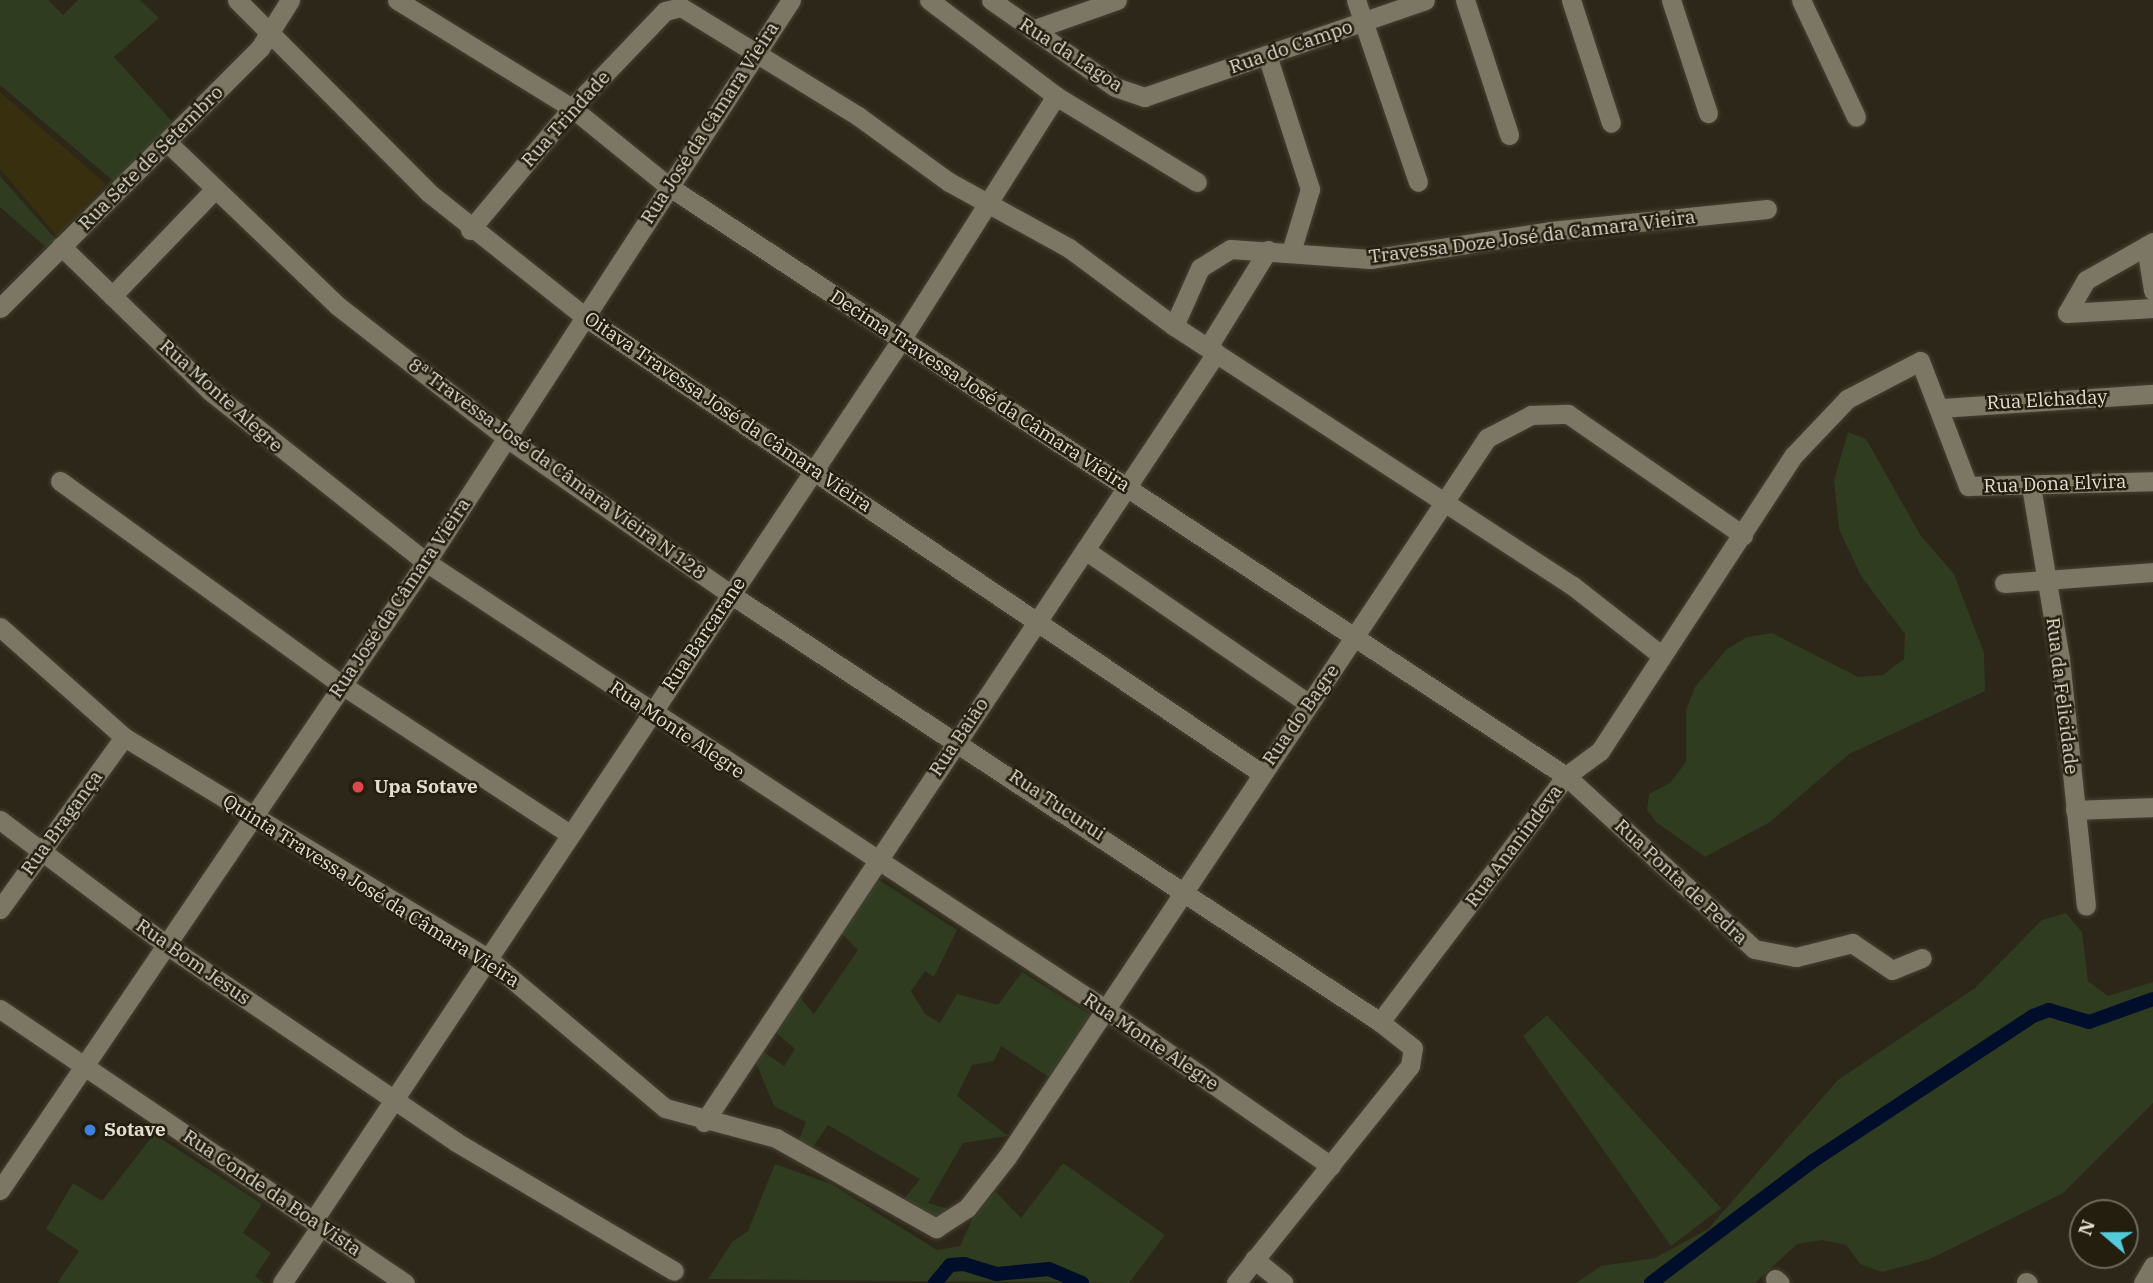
<!DOCTYPE html>
<html>
<head>
<meta charset="utf-8">
<style>
	body { margin:0 }
	#map { position:relative; width:2153px; height:1283px; overflow:hidden; background:#2c2718; font-family:"IBM Plex Serif",serif }
	div>[style] { position:absolute }
	.green>* { inset:0; background:#2f3c20 }
	.sand>* { inset:0; background:#372f0e }
	.canal>* { height:14px; margin:-7px; padding:0 7px; transform-origin:7px; border-radius:7px; background:#000e2b }
	.roads { filter:drop-shadow(0 0 2px #464135) drop-shadow(0 0 2px #464135) }
	.minor>* { height:19px; margin:-9.5px; padding:0 9.5px; transform-origin:9.5px; border-radius:9.5px; background:#7c7664 }
	.dots>* { width:19px; height:19px; translate:-50% -50%; box-sizing:border-box; border:4px solid #231e0e; border-radius:50% }
	span { translate:-50% -50%; white-space:nowrap; text-align:center; line-height:1.15; -webkit-text-stroke:5px #231e0e; paint-order:stroke }
	.street-label { font-size:19px; color:#e0ddd3 }
	.poi-label { font-size:19px; color:#e0ddd3; font-weight:700 }
	.left { translate:0 -50%; text-align:left }
	.north { position:absolute; left:2069px; top:1199px; width:70px; height:70px; box-sizing:border-box; background:#231e0e; border:2px solid #6f6a5d; border-radius:50%; rotate:290deg; font-size:19px; font-weight:700; line-height:28px; text-align:center; color:#e0ddd3 }
	.north::after { content:''; display:block; margin:auto; width:24px; height:32px; background:#53cbda; clip-path:polygon(50% 0,100% 100%,50% 72%,0 100%) }
</style>
</head>
<body>
<div id="map">
	<div class="green">
		<i style="clip-path:polygon(0 0,48px 0,63px 15px,78px 0,140px 0,159px 18px,114px 57px,176px 126px,118px 185px,0 85px)"></i>
		<i style="clip-path:polygon(0 176px,58px 242px,49px 250px,0 207px)"></i>
		<i style="clip-path:polygon(1848px 432px,1866px 439px,1921px 536px,1954px 574px,1984px 653px,1985px 691px,1849px 754px,1770px 822px,1705px 857px,1656px 822px,1647px 810px,1649px 794px,1670px 783px,1686px 762px,1686px 710px,1695px 687px,1727px 649px,1747px 637px,1772px 633px,1858px 677px,1883px 675px,1904px 659px,1905px 634px,1861px 576px,1839px 529px,1834px 480px)"></i>
		<i style="clip-path:polygon(873px 876px,957px 930px,934px 977px,925px 971px,911px 991px,925px 1014px,940px 1023px,957px 994px,998px 1005px,1022px 972px,1092px 1016px,1049px 1077px,1001px 1046px,994px 1061px,972px 1065px,957px 1096px,1008px 1136px,963px 1143px,928px 1203px,952px 1210px,942px 1216px,929px 1218px,900px 1204px,920px 1179px,828px 1125px,806px 1157px,799px 1139px,806px 1122px,774px 1106px,754px 1058px,759px 1049px,784px 1066px,795px 1049px,767px 1025px,797px 994px,814px 1014px,858px 950px,837px 929px)"></i>
		<i style="clip-path:polygon(2066px 913px,2082px 932px,2088px 981px,2108px 996px,2153px 982px,2153px 1103px,2063px 1193px,1930px 1259px,1882px 1272px,1860px 1264px,1846px 1245px,1822px 1240px,1797px 1244px,1755px 1283px,1576px 1283px,1601px 1266px,1655px 1258px,1708px 1229px,1838px 1080px,1975px 988px,2042px 920px)"></i>
		<i style="clip-path:polygon(1547px 1015px,1721px 1208px,1671px 1246px,1523px 1036px)"></i>
		<i style="clip-path:polygon(154px 1134px,262px 1204px,243px 1233px,271px 1253px,255px 1276px,264px 1283px,57px 1283px,79px 1251px,46px 1229px,73px 1183px,102px 1201px)"></i>
		<i style="clip-path:polygon(1063px 1163px,1165px 1235px,1129px 1283px,708px 1279px,732px 1242px,748px 1231px,775px 1164px,831px 1184px,937px 1250px,960px 1246px,978px 1206px,996px 1192px,1021px 1218px)"></i>
	</div>
	<div class="sand">
		<i style="clip-path:polygon(0 92px,106px 184px,57px 236px,0 169px)"></i>
	</div>
	<div class="canal">
		<i style="left:935px;top:1283px;width:23px;rotate:-50deg"></i>
		<i style="left:950px;top:1265px;width:14px;rotate:-4deg"></i>
		<i style="left:964px;top:1264px;width:34px;rotate:17deg"></i>
		<i style="left:996px;top:1274px;width:53px;rotate:-5.4deg"></i>
		<i style="left:1049px;top:1269px;width:36px;rotate:23deg"></i>
		<i style="left:1651px;top:1283px;width:203px;rotate:-37deg"></i>
		<i style="left:1813px;top:1161px;width:263px;rotate:-33.4deg"></i>
		<i style="left:2033px;top:1016px;width:17px;rotate:-21deg"></i>
		<i style="left:2049px;top:1010px;width:42px;rotate:16.7deg"></i>
		<i style="left:2089px;top:1022px;width:68px;rotate:-19.8deg"></i>
	</div>
	<div class="roads">
		<div class="minor">
			<i style="left:237px;top:0;width:271px;rotate:45.1deg"></i>
			<i style="left:428px;top:192px;width:201px;rotate:38.5deg"></i>
			<i style="left:585px;top:317px;width:815px;rotate:34deg"></i>
			<i style="left:397px;top:0;width:206px;rotate:31.7deg"></i>
			<i style="left:572px;top:108px;width:124px;rotate:39.1deg"></i>
			<i style="left:668px;top:186px;width:1074px;rotate:33.31deg"></i>
			<i style="left:1566px;top:776px;width:255px;rotate:42.6deg"></i>
			<i style="left:1754px;top:949px;width:43px;rotate:10.8deg"></i>
			<i style="left:1796px;top:957px;width:58px;rotate:-14deg"></i>
			<i style="left:1852px;top:943px;width:48px;rotate:34deg"></i>
			<i style="left:1892px;top:970px;width:32px;rotate:-22deg"></i>
			<i style="left:929px;top:0;width:159px;rotate:37.1deg"></i>
			<i style="left:1056px;top:96px;width:165px;rotate:31.4deg"></i>
			<i style="left:991px;top:0;width:151px;rotate:35.1deg"></i>
			<i style="left:1115px;top:87px;width:31px;rotate:19deg"></i>
			<i style="left:1144px;top:97px;width:297px;rotate:-19deg"></i>
			<i style="left:1356px;top:0;width:192px;rotate:71.2deg"></i>
			<i style="left:1465px;top:0;width:142px;rotate:71.9deg"></i>
			<i style="left:1571px;top:0;width:129px;rotate:72deg"></i>
			<i style="left:1671px;top:0;width:119px;rotate:71.9deg"></i>
			<i style="left:1801px;top:0;width:129px;rotate:64.8deg"></i>
			<i style="left:1032px;top:30px;width:90px;rotate:-19.4deg"></i>
			<i style="left:1267px;top:55px;width:141px;rotate:72.2deg"></i>
			<i style="left:1310px;top:189px;width:66px;rotate:106.8deg"></i>
			<i style="left:169px;top:144px;width:234px;rotate:43.8deg"></i>
			<i style="left:338px;top:306px;width:216px;rotate:38deg"></i>
			<i style="left:508px;top:439px;width:271px;rotate:34.9deg"></i>
			<i style="left:730px;top:594px;width:778px;rotate:33.36deg"></i>
			<i style="left:470px;top:230px;width:159px;rotate:-50.1deg"></i>
			<i style="left:572px;top:108px;width:134px;rotate:-46.2deg"></i>
			<i style="left:665px;top:11px;width:16px;rotate:-14deg"></i>
			<i style="left:681px;top:7px;width:208px;rotate:31.6deg"></i>
			<i style="left:858px;top:116px;width:112px;rotate:36deg"></i>
			<i style="left:949px;top:182px;width:137px;rotate:28.8deg"></i>
			<i style="left:1069px;top:248px;width:131px;rotate:36.6deg"></i>
			<i style="left:1174px;top:326px;width:476px;rotate:33.1deg"></i>
			<i style="left:1573px;top:586px;width:112px;rotate:38.1deg"></i>
			<i style="left:2153px;top:242px;width:77px;rotate:150.4deg"></i>
			<i style="left:2086px;top:280px;width:38px;rotate:120deg"></i>
			<i style="left:2067px;top:313px;width:86px;rotate:-3.3deg"></i>
			<i style="left:61px;top:246px;width:208px;rotate:44.2deg"></i>
			<i style="left:210px;top:391px;width:275px;rotate:38.4deg"></i>
			<i style="left:426px;top:562px;width:813px;rotate:33.36deg"></i>
			<i style="left:1105px;top:1009px;width:275px;rotate:34.8deg"></i>
			<i style="left:2146px;top:246px;width:45px;rotate:81deg"></i>
			<i style="left:112px;top:296px;width:149px;rotate:-46.1deg"></i>
			<i style="left:0;top:308px;width:368px;rotate:-45deg"></i>
			<i style="left:260px;top:48px;width:57px;rotate:-58deg"></i>
			<i style="left:1174px;top:326px;width:64px;rotate:-65.9deg"></i>
			<i style="left:1200px;top:268px;width:36px;rotate:-32deg"></i>
			<i style="left:1231px;top:249px;width:139px;rotate:4.1deg"></i>
			<i style="left:1370px;top:259px;width:182px;rotate:-8.8deg"></i>
			<i style="left:1550px;top:231px;width:218px;rotate:-5.8deg"></i>
			<i style="left:1208px;top:347px;width:114px;rotate:-58.3deg"></i>
			<i style="left:1941px;top:408px;width:212px;rotate:-3.8deg"></i>
			<i style="left:60px;top:481px;width:348px;rotate:35.9deg"></i>
			<i style="left:342px;top:685px;width:272px;rotate:33.2deg"></i>
			<i style="left:2031px;top:486px;width:175px;rotate:80.5deg"></i>
			<i style="left:2060px;top:659px;width:248px;rotate:84deg"></i>
			<i style="left:1085px;top:550px;width:272px;rotate:34.5deg"></i>
			<i style="left:2004px;top:583px;width:149px;rotate:-4.2deg"></i>
			<i style="left:0;top:627px;width:166px;rotate:41.6deg"></i>
			<i style="left:124px;top:737px;width:425px;rotate:31.3deg"></i>
			<i style="left:487px;top:958px;width:233px;rotate:40.1deg"></i>
			<i style="left:665px;top:1108px;width:115px;rotate:15.1deg"></i>
			<i style="left:776px;top:1138px;width:184px;rotate:29.4deg"></i>
			<i style="left:936px;top:1228px;width:37px;rotate:-33deg"></i>
			<i style="left:967px;top:1208px;width:65px;rotate:-51.9deg"></i>
			<i style="left:1007px;top:1157px;width:865px;rotate:-56.27deg"></i>
			<i style="left:1487px;top:438px;width:50px;rotate:-27.6deg"></i>
			<i style="left:1531px;top:415px;width:37px;rotate:-2deg"></i>
			<i style="left:1568px;top:414px;width:213px;rotate:34.7deg"></i>
			<i style="left:2075px;top:810px;width:78px;rotate:-2.2deg"></i>
			<i style="left:0;top:820px;width:206px;rotate:36.9deg"></i>
			<i style="left:165px;top:944px;width:352px;rotate:34.2deg"></i>
			<i style="left:456px;top:1142px;width:253px;rotate:30.6deg"></i>
			<i style="left:0;top:909px;width:212px;rotate:-54.2deg"></i>
			<i style="left:0;top:1009px;width:489px;rotate:34.1deg"></i>
			<i style="left:704px;top:1122px;width:924px;rotate:-56.34deg"></i>
			<i style="left:0;top:1190px;width:759px;rotate:-55.85deg"></i>
			<i style="left:426px;top:562px;width:670px;rotate:-57deg"></i>
			<i style="left:313px;top:1221px;width:1059px;rotate:-56.28deg"></i>
			<i style="left:901px;top:340px;width:289px;rotate:-57.6deg"></i>
			<i style="left:1254px;top:1259px;width:38px;rotate:39deg"></i>
			<i style="left:1775px;top:1279px;width:6px;rotate:39deg"></i>
			<i style="left:2026px;top:1282px;width:2px;rotate:27deg"></i>
			<i style="left:282px;top:1283px;width:69px;rotate:-55.6deg"></i>
			<i style="left:1236px;top:1283px;width:278px;rotate:-51.3deg"></i>
			<i style="left:1410px;top:1066px;width:18px;rotate:-81deg"></i>
			<i style="left:1413px;top:1048px;width:42px;rotate:-141.8deg"></i>
			<i style="left:1380px;top:1022px;width:308px;rotate:-52.9deg"></i>
			<i style="left:1566px;top:776px;width:42px;rotate:-36.3deg"></i>
			<i style="left:1600px;top:751px;width:353px;rotate:-56.8deg"></i>
			<i style="left:1793px;top:456px;width:79px;rotate:-46.5deg"></i>
			<i style="left:1847px;top:399px;width:82px;rotate:-27.5deg"></i>
			<i style="left:1920px;top:361px;width:134px;rotate:69deg"></i>
			<i style="left:1968px;top:486px;width:185px;rotate:-1.5deg"></i>
			<i style="left:2143px;top:1283px;width:20px;rotate:-60deg"></i>
		</div>
	</div>
	<div class="dots">
		<i style="left:358px;top:787px;background:#e0444e"></i>
		<i style="left:90px;top:1130px;background:#3f7fe0"></i>
	</div>
	<div class="street-label">
		<span style="left:1291px;top:47px;rotate:-19deg">Rua do Campo</span>
		<span style="left:1071px;top:55px;rotate:33deg">Rua da Lagoa</span>
		<span style="left:566px;top:119px;rotate:-48deg">Rua Trindade</span>
		<span style="left:710px;top:123px;rotate:-57deg">Rua José da Câmara Vieira</span>
		<span style="left:151px;top:158px;rotate:-45deg">Rua Sete de Setembro</span>
		<span style="left:1532px;top:237px;rotate:-7deg">Travessa Doze José da Camara Vieira</span>
		<span style="left:980px;top:391px;rotate:33deg">Decima Travessa José da Câmara Vieira</span>
		<span style="left:221px;top:396px;rotate:42deg">Rua Monte Alegre</span>
		<span style="left:2047px;top:400px;rotate:-3deg">Rua Elchaday</span>
		<span style="left:728px;top:412px;rotate:34deg">Oitava Travessa José da Câmara Vieira</span>
		<span style="left:557px;top:469px;rotate:36deg">8ª Travessa José da Câmara Vieira N 128</span>
		<span style="left:2055px;top:484px;rotate:-2deg">Rua Dona Elvira</span>
		<span style="left:400px;top:598px;rotate:-56deg">Rua José da Câmara Vieira</span>
		<span style="left:704px;top:634px;rotate:-56deg">Rua Barcarane</span>
		<span style="left:2062px;top:696px;rotate:83deg">Rua da Felicidade</span>
		<span style="left:1301px;top:715px;rotate:-55deg">Rua do Bagre</span>
		<span style="left:677px;top:730px;rotate:34deg">Rua Monte Alegre</span>
		<span style="left:959px;top:737px;rotate:-56deg">Rua Baião</span>
		<span style="left:1057px;top:805px;rotate:34deg">Rua Tucurui</span>
		<span style="left:62px;top:823px;rotate:-54deg">Rua Bragança</span>
		<span style="left:1514px;top:846px;rotate:-53deg">Rua Ananindeva</span>
		<span style="left:1681px;top:882px;rotate:43deg">Rua Ponta de Pedra</span>
		<span style="left:371px;top:891px;rotate:32deg">Quinta Travessa José da Câmara Vieira</span>
		<span style="left:193px;top:962px;rotate:35deg">Rua Bom Jesus</span>
		<span style="left:1151px;top:1042px;rotate:34deg">Rua Monte Alegre</span>
		<span style="left:272px;top:1193px;rotate:34deg">Rua Conde da Boa Vista</span>
	</div>
	<div class="poi-label">
		<span class="left" style="left:374px;top:787px">Upa Sotave</span>
		<span class="left" style="left:104px;top:1130px">Sotave</span>
	</div>
	<div class="north">N</div>
</div>
</body>
</html>
